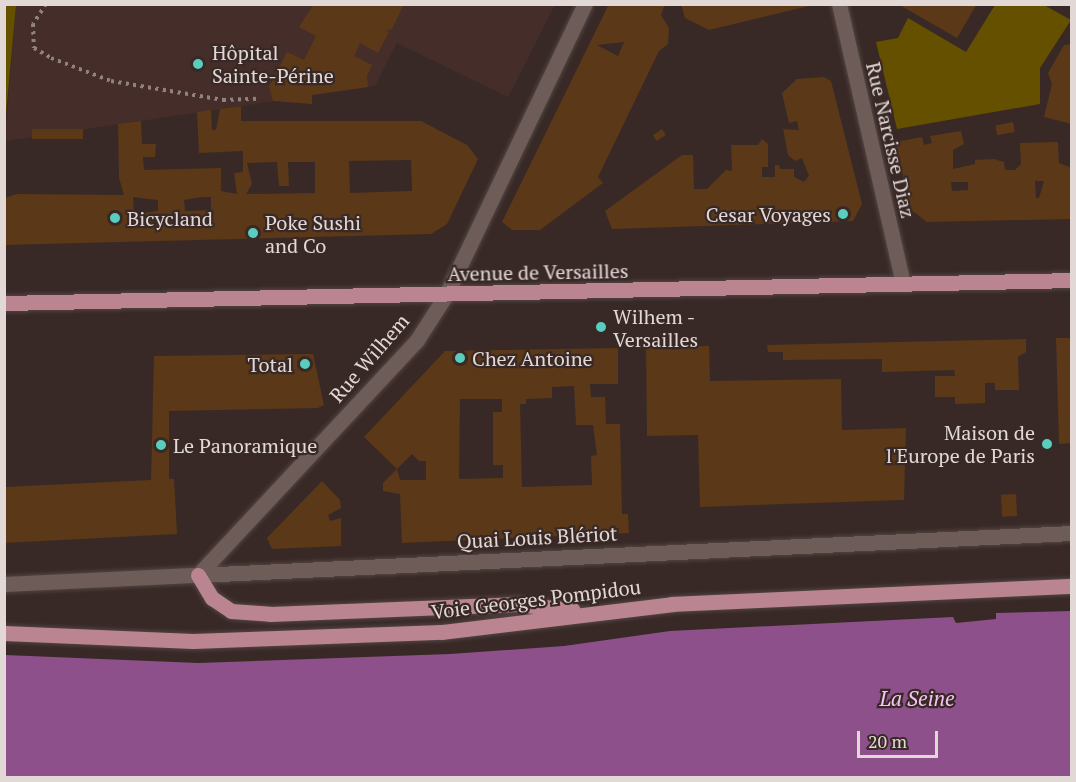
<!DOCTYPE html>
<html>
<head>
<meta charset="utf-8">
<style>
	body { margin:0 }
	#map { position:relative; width:1076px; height:782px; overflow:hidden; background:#382926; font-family:"PT Serif",serif }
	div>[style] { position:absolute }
	.built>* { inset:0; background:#452e2a }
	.green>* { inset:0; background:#655000 }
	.water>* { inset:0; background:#8d508b }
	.building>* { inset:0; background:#5b3817; transform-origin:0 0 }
	.path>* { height:4px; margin-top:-2px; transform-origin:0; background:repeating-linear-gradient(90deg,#8f8280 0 3px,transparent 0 7.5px) }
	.roads { filter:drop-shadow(0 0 2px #524543) drop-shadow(0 0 2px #524543) }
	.minor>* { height:15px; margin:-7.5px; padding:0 7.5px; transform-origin:7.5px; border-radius:7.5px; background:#6e5c59 }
	.tertiary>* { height:15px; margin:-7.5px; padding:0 7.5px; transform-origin:7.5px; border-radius:7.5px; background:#6e5c59 }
	.primary>* { height:15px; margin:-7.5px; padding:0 7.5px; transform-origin:7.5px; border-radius:7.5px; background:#bb8491 }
	.dots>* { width:16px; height:16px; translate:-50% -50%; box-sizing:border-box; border:3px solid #382926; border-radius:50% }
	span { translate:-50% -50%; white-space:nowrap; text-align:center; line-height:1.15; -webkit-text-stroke:4.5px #382926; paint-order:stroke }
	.poi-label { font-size:20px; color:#e2d8d6 }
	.left { translate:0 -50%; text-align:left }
	.right { translate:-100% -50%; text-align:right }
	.street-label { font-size:20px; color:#e2d8d6 }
	.water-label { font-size:21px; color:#f7c3f4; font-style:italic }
	.frame { position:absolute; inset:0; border:6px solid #e2d8d6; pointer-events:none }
	.scale { position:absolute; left:857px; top:731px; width:81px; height:27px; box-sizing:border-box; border:3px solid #e2d8d6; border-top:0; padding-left:8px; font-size:18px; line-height:21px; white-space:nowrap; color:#e2d8d6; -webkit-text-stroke:4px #382926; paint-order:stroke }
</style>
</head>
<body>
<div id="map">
	<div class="built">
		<i style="clip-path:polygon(16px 5px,555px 5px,508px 97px,397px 43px,375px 86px,5px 141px)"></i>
	</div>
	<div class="green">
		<i style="clip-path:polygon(5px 4px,16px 5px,5px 125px,4px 5px)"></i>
		<i style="clip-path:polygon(995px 5px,1044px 5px,1071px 20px,1040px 68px,1040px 104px,897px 129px,876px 42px,898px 38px,908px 18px,966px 52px)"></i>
	</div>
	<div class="water">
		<i style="clip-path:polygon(1071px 611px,1071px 777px,5px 777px,5px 655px,198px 663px,450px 654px,564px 646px,670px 631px,953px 617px,956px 623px,996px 619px,996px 613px)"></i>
	</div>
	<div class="building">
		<i style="clip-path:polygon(314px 4px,404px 4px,392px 29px,385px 31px,389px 32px,378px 53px,360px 43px,354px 56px,372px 65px,367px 76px,368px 87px,312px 95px,312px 104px,273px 101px,269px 87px,287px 52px,304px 60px,316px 36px,299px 27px)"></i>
		<i style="clip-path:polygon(evenodd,609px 4px,665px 4px,661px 15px,669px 28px,668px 44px,659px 51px,598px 177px,603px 183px,540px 230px,512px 230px,502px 222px,609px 4px,624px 42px,618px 56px,597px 45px,624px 42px)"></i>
		<i style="clip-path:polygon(681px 4px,813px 4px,813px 5px,709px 30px,685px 18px)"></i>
		<i style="clip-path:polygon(898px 4px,977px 4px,957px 38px)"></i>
		<i style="clip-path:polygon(1072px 44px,1072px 124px,1044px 117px,1052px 84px,1048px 73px,1064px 45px)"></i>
		<i style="clip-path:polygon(824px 77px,831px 81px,862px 204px,853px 221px,612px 229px,605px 211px,682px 155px,693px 155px,694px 189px,707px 189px,726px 170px,732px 171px,731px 145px,758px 145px,762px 139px,768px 144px,768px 167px,762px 167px,762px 177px,775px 177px,775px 165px,779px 165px,780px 169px,794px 169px,794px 177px,804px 182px,809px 176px,802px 158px,795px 161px,788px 155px,783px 129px,799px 130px,797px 121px,789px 123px,782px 93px,797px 79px)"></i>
		<i style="clip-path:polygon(evenodd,241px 106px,241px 121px,421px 121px,467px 145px,478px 159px,447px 224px,431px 234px,4px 245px,4px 198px,17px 194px,124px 195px,119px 178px,118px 124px,141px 121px,142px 144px,156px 144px,155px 157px,143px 157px,144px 170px,221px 168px,221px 191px,237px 194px,234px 173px,243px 172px,243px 151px,199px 153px,197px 112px,211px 110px,212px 130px,216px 130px,220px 109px,241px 106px,411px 160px,412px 191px,350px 193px,349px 161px,411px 160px,241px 106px,277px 162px,279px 186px,289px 186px,288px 162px,315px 162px,315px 193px,246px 194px,252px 184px,247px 163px,277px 162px,241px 106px,133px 197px,158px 200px,158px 211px,134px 214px,133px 197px,241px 106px,201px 197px,211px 197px,211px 210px,185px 211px,184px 200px,201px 197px)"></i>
		<i style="left:1013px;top:122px;width:10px;height:18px;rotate:79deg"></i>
		<i style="left:83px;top:129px;width:10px;height:51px;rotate:90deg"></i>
		<i style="left:662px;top:129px;width:7px;height:11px;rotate:56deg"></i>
		<i style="clip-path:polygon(evenodd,961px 131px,964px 144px,953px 150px,953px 169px,975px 164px,975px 160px,994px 159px,1004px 162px,1005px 170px,1015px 170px,1021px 164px,1020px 143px,1058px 142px,1059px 163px,1072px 168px,1072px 219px,927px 222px,911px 210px,895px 142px,922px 137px,924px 145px,932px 143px,930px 136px,961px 131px,1035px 181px,1044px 181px,1039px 198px,1036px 198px,1035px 181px,961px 131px,951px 182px,968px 182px,968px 190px,952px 191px,951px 182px)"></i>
		<i style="clip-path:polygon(1056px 338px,1072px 338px,1072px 443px,1059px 444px)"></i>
		<i style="clip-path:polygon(1026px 339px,1026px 352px,1018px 357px,1019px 390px,995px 390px,995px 383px,985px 383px,985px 403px,955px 404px,955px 397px,935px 397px,935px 376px,955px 376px,954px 370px,882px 372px,882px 359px,783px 360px,783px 352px,768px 352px,767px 345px)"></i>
		<i style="clip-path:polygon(709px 346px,710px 381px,841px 379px,842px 430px,906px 428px,904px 500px,700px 507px,698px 435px,647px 436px,646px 347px)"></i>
		<i style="clip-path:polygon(evenodd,618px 348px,618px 384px,590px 384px,591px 397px,605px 397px,606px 424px,620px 424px,622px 514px,628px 514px,629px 533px,402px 543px,400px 494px,383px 491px,383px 483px,397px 469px,364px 437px,445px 351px,618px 348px,574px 386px,576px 425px,593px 425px,597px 455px,591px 456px,592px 485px,522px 487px,520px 404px,526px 404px,526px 399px,552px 398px,552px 387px,574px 386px,618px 348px,460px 399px,502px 399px,502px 412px,493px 412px,493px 465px,503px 465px,503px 478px,459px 479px,460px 399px,618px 348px,412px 454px,419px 461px,426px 461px,426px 480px,400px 480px,397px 469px,412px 454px)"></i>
		<i style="clip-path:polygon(313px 354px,324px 405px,318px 408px,169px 411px,169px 479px,174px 479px,177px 534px,4px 543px,4px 487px,151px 480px,154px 356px)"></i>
		<i style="clip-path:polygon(322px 481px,340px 500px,341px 508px,328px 515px,330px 521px,341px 518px,341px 546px,272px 549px,267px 538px)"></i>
		<i style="left:1016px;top:494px;width:22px;height:15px;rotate:87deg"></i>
	</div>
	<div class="path">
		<i style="left:46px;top:4px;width:24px;rotate:123deg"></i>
		<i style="left:33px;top:24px;width:24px;rotate:88deg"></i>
		<i style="left:34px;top:48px;width:20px;rotate:30deg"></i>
		<i style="left:51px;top:58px;width:64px;rotate:21deg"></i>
		<i style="left:111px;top:81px;width:114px;rotate:9.6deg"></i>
		<i style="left:223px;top:100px;width:37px;rotate:-2deg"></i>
	</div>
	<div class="roads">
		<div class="minor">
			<i style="left:839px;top:4px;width:287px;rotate:77.1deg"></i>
			<i style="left:198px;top:575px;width:875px;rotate:-2.75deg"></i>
			<i style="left:198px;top:575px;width:321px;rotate:-47deg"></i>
			<i style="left:417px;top:340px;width:54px;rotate:-57.2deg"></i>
		</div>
		<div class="tertiary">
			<i style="left:446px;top:295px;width:322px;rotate:-64.5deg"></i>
			<i style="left:4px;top:584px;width:194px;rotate:-2.7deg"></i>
		</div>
		<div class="primary">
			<i style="left:4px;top:303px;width:1068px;rotate:-1.23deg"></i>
			<i style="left:198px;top:575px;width:27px;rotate:59deg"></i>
			<i style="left:212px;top:598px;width:23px;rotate:34deg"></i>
			<i style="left:231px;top:611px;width:39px;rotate:4deg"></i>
			<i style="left:270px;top:614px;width:246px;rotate:-2.3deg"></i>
			<i style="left:516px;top:604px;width:57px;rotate:6deg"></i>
			<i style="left:4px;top:633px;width:189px;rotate:2.4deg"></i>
			<i style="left:193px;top:641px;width:249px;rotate:-2.1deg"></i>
			<i style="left:442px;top:632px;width:232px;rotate:-6.9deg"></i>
			<i style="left:672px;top:604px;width:400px;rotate:-2.6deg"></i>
		</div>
	</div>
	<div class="dots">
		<i style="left:198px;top:64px;background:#59cebe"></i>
		<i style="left:843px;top:214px;background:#59cebe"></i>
		<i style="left:115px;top:218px;background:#59cebe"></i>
		<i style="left:253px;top:233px;background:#59cebe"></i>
		<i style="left:601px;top:327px;background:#59cebe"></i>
		<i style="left:460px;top:358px;background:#59cebe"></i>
		<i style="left:305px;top:364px;background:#59cebe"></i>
		<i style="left:1047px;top:444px;background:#59cebe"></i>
		<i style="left:161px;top:445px;background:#59cebe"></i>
	</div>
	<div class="poi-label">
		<span class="left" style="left:212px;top:64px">Hôpital<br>Sainte-Périne</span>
		<span class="right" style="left:831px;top:214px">Cesar Voyages</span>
		<span class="left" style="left:127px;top:218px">Bicycland</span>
		<span class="left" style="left:265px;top:234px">Poke Sushi<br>and Co</span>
		<span class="left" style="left:613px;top:328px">Wilhem -<br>Versailles</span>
		<span class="left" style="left:472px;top:358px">Chez Antoine</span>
		<span class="right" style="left:293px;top:364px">Total</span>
		<span class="right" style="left:1035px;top:444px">Maison de<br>l'Europe de Paris</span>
		<span class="left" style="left:173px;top:445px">Le Panoramique</span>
	</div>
	<div class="street-label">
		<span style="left:891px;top:140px;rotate:77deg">Rue Narcisse Diaz</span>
		<span style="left:538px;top:272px;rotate:-1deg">Avenue de Versailles</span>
		<span style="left:369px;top:358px;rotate:-49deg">Rue Wilhem</span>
		<span style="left:537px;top:537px;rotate:-3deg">Quai Louis Blériot</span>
		<span style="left:536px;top:599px;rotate:-7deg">Voie Georges Pompidou</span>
	</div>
	<div class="water-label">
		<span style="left:917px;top:698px">La Seine</span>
	</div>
	<div class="frame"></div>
	<div class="scale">20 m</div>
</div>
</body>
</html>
